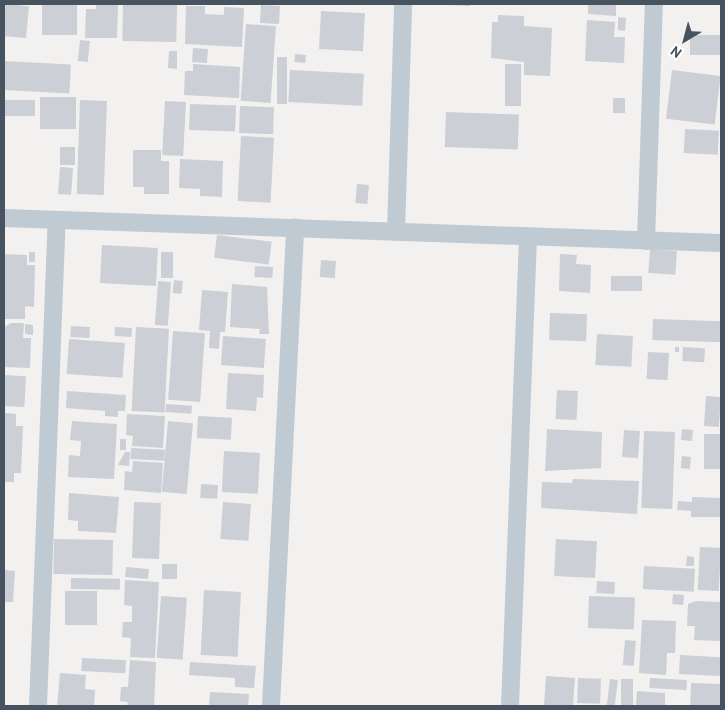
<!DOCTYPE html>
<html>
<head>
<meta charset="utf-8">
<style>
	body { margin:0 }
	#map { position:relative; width:725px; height:710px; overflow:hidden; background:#f3f0f0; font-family:"PT Sans",sans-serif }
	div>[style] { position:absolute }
	.building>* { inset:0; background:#cccfd5; transform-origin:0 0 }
	.minor>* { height:18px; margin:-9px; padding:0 9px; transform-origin:9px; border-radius:9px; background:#c0cad3 }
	span { translate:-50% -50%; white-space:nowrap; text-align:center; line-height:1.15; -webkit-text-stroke:4.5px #fff; paint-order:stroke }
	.frame { position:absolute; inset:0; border:5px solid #47535f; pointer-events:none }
	.north { position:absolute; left:660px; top:15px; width:50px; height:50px; -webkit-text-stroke:4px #fff; paint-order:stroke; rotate:217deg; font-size:14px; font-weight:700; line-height:20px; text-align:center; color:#47535f }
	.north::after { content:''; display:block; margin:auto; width:18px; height:22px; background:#47535f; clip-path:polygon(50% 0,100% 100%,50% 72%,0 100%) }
</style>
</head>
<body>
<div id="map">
	<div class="building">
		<i style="left:4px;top:4px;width:25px;height:32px;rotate:5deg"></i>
		<i style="left:42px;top:4px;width:35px;height:31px"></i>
		<i style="clip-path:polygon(96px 4px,118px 4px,117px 38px,85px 38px,86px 9px,96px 9px)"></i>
		<i style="left:123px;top:4px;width:54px;height:37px;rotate:1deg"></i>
		<i style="clip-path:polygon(449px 4px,470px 4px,470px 6px,449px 5px)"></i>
		<i style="clip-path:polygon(588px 4px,616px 4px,616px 16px,588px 14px)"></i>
		<i style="left:261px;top:5px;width:19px;height:18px;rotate:3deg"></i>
		<i style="clip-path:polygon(186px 6px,205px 6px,205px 14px,224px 15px,224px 7px,244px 8px,242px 47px,185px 44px)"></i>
		<i style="left:321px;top:11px;width:44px;height:38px;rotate:3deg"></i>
		<i style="clip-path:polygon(498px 15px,524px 16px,524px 26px,552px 28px,550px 76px,524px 75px,524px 62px,491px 58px,492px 22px,498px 22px)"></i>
		<i style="clip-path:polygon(618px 17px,626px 18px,625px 31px,618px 30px)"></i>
		<i style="clip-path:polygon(587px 20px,615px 22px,614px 37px,625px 37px,624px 63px,585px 61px)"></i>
		<i style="left:246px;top:24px;width:30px;height:77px;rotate:4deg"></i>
		<i style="left:690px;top:35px;width:31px;height:20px"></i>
		<i style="left:80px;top:40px;width:10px;height:21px;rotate:6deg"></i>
		<i style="left:193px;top:48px;width:15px;height:14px;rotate:4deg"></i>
		<i style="clip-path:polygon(169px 51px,177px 51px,177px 69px,168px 68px)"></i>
		<i style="left:295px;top:54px;width:11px;height:8px;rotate:5deg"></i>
		<i style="left:277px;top:57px;width:10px;height:47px"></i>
		<i style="left:4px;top:61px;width:67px;height:29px;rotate:3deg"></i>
		<i style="clip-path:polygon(193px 64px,240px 67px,239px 98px,184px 95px,185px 71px,193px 71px)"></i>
		<i style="left:505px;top:64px;width:16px;height:42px"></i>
		<i style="left:290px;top:70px;width:74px;height:32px;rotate:3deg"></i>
		<i style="left:672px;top:70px;width:49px;height:49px;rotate:7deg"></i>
		<i style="left:40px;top:97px;width:36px;height:32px"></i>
		<i style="left:613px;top:98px;width:12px;height:15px"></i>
		<i style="left:35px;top:100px;width:16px;height:31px;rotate:90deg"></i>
		<i style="left:80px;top:100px;width:27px;height:94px;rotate:2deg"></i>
		<i style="left:165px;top:101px;width:21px;height:54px;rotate:3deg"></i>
		<i style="left:190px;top:104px;width:46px;height:26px;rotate:2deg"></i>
		<i style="left:240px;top:106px;width:34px;height:27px;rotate:2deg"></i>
		<i style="left:446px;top:112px;width:73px;height:35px;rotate:2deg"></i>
		<i style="left:685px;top:129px;width:34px;height:24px;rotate:3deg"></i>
		<i style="left:241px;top:136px;width:33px;height:65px;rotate:3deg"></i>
		<i style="left:60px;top:147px;width:15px;height:18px"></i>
		<i style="clip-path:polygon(133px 150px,161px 150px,161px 161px,169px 161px,169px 194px,144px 194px,144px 187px,133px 187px)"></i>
		<i style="clip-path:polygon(180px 159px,223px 161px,222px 197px,200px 196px,200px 189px,179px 188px)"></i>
		<i style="left:60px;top:167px;width:13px;height:27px;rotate:4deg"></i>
		<i style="left:357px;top:184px;width:12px;height:19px;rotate:5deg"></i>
		<i style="left:217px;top:235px;width:55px;height:23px;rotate:7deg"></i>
		<i style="left:102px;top:245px;width:56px;height:38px;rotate:3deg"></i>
		<i style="left:650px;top:249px;width:27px;height:24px;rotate:4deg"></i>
		<i style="left:29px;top:252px;width:6px;height:10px"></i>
		<i style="left:161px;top:252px;width:12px;height:26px"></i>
		<i style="clip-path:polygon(4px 254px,27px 255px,27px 265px,35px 265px,34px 307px,25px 306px,25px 319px,4px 319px)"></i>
		<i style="clip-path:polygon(560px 254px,577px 255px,576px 264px,591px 265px,590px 293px,559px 291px)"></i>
		<i style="left:321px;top:260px;width:15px;height:17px;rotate:4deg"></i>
		<i style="left:255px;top:266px;width:18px;height:11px;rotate:3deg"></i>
		<i style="left:642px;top:276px;width:15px;height:31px;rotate:90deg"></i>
		<i style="left:174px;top:280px;width:9px;height:13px;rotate:6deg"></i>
		<i style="left:158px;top:281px;width:13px;height:44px;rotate:4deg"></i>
		<i style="clip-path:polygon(232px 284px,267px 287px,269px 334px,259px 334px,260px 329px,230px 327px)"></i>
		<i style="clip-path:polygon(202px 290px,228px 292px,225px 332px,220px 332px,219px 349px,209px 348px,210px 331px,199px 330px)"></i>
		<i style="left:550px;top:313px;width:37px;height:27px;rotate:2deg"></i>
		<i style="left:653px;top:319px;width:68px;height:21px;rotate:2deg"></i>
		<i style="clip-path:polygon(11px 323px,24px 323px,23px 338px,31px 338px,30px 368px,4px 367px,4px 327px)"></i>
		<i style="clip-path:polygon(25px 324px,33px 325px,33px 335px,25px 334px)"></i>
		<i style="left:71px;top:326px;width:19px;height:11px;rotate:3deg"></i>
		<i style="left:115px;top:327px;width:17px;height:9px;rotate:3deg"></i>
		<i style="left:136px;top:327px;width:33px;height:84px;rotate:3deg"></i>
		<i style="left:173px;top:331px;width:32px;height:69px;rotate:4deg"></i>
		<i style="left:597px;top:334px;width:36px;height:31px;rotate:3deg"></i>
		<i style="left:223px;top:336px;width:43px;height:29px;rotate:4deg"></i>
		<i style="left:69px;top:339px;width:56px;height:35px;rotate:4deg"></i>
		<i style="left:675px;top:347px;width:4px;height:5px"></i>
		<i style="left:683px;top:347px;width:22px;height:14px;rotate:3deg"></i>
		<i style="left:648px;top:352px;width:21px;height:27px;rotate:3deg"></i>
		<i style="clip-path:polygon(228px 373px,264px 375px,263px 398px,257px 397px,256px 411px,226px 409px)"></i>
		<i style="left:4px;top:375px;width:22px;height:31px;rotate:3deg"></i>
		<i style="left:557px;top:390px;width:21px;height:29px;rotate:3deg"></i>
		<i style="clip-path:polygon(67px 391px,126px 395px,125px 411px,118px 411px,118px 417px,105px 416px,105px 411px,66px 408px)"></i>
		<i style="left:706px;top:396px;width:15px;height:30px;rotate:4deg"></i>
		<i style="left:166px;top:404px;width:26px;height:8px;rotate:4deg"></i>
		<i style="clip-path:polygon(4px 413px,16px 414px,16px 426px,23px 426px,21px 473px,14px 473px,14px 482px,4px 482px)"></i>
		<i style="clip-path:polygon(127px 414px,165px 416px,163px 448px,132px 446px,133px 436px,126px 435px)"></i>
		<i style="left:198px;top:416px;width:34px;height:22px;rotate:3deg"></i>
		<i style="clip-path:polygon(72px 421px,117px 424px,114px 479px,68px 477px,69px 455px,80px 456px,81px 441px,70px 440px)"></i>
		<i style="left:168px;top:421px;width:25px;height:71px;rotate:5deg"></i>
		<i style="clip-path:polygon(547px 429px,602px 432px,601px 468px,545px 471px)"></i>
		<i style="left:682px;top:429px;width:11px;height:11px;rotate:5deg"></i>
		<i style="left:624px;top:430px;width:16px;height:27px;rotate:4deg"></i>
		<i style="left:644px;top:431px;width:31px;height:77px;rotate:2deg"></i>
		<i style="left:704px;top:434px;width:17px;height:35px"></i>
		<i style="left:120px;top:439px;width:6px;height:11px"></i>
		<i style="left:131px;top:448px;width:34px;height:11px;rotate:3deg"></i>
		<i style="left:224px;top:451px;width:36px;height:41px;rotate:3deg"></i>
		<i style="clip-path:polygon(125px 452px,130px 452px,129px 466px,118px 465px)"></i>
		<i style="left:682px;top:456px;width:9px;height:12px;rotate:6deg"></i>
		<i style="clip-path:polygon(133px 461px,163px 463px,161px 493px,124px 490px,125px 471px,132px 472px)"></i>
		<i style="clip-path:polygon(573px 479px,639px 481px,637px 514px,541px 508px,542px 482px,572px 483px)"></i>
		<i style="left:201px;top:484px;width:17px;height:14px;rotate:3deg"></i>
		<i style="clip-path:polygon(69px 493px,119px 497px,116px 533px,78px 531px,78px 521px,68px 520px)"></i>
		<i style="clip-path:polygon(692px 497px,721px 498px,721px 517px,691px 517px,691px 511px,677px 510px,678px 501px,692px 502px)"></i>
		<i style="left:134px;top:502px;width:27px;height:56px;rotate:2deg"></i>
		<i style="left:223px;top:502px;width:28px;height:37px;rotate:4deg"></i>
		<i style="left:54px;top:539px;width:59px;height:35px;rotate:1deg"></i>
		<i style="left:556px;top:539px;width:41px;height:37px;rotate:3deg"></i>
		<i style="left:700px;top:547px;width:21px;height:43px;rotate:3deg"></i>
		<i style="clip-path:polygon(687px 556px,694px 557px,694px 566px,686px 566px)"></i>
		<i style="left:162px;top:564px;width:15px;height:15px"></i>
		<i style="left:644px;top:566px;width:51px;height:23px;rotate:3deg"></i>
		<i style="left:126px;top:567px;width:23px;height:10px;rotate:5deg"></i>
		<i style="clip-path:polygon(4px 570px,15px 571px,13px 602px,4px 602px)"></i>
		<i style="left:71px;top:578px;width:49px;height:11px;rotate:1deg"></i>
		<i style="clip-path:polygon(125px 580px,159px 582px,155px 658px,130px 657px,131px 638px,122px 637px,123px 622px,132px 622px,132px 606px,124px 605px)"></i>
		<i style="left:597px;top:581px;width:18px;height:12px;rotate:3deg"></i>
		<i style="left:204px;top:590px;width:37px;height:65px;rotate:3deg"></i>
		<i style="left:65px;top:591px;width:32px;height:34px"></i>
		<i style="left:673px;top:594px;width:11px;height:10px;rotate:5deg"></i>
		<i style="left:161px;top:596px;width:26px;height:62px;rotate:4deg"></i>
		<i style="left:589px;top:596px;width:46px;height:32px;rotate:2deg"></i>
		<i style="clip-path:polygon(696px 601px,721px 602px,721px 641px,694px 640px,695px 626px,687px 626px,688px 604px)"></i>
		<i style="clip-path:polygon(642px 620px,676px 621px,675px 653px,667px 653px,666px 675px,639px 673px)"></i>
		<i style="left:625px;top:640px;width:11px;height:25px;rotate:5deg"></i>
		<i style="left:680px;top:655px;width:41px;height:19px;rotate:3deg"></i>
		<i style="left:82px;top:658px;width:44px;height:13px;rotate:3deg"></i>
		<i style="clip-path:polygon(130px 660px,156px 662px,154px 706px,127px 706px,128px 702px,120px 701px,121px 687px,128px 687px)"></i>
		<i style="clip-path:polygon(190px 662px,256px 666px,254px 688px,235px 687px,235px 678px,189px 675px)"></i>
		<i style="clip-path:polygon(60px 673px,86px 675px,85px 689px,95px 690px,94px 706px,57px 706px)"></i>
		<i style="left:546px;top:676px;width:29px;height:30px;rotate:4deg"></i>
		<i style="left:578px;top:678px;width:23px;height:25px;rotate:2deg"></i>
		<i style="left:650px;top:678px;width:37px;height:10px;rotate:3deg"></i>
		<i style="left:610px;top:679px;width:8px;height:27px;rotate:7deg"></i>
		<i style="left:621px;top:679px;width:12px;height:27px"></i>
		<i style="left:691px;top:683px;width:30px;height:23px;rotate:2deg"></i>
		<i style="clip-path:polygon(637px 691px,665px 693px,665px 706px,636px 706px)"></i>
		<i style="clip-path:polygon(210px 692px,249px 694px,248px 706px,209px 706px)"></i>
	</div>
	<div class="minor">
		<i style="left:4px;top:218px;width:717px;rotate:2deg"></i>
		<i style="left:396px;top:232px;width:228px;rotate:-88.2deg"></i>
		<i style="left:646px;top:241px;width:237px;rotate:-88.1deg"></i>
		<i style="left:38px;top:706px;width:486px;rotate:-87.8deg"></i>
		<i style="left:271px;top:706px;width:479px;rotate:-87.1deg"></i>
		<i style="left:510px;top:706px;width:468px;rotate:-87.8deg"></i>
	</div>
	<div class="frame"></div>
	<div class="north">N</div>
</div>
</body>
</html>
